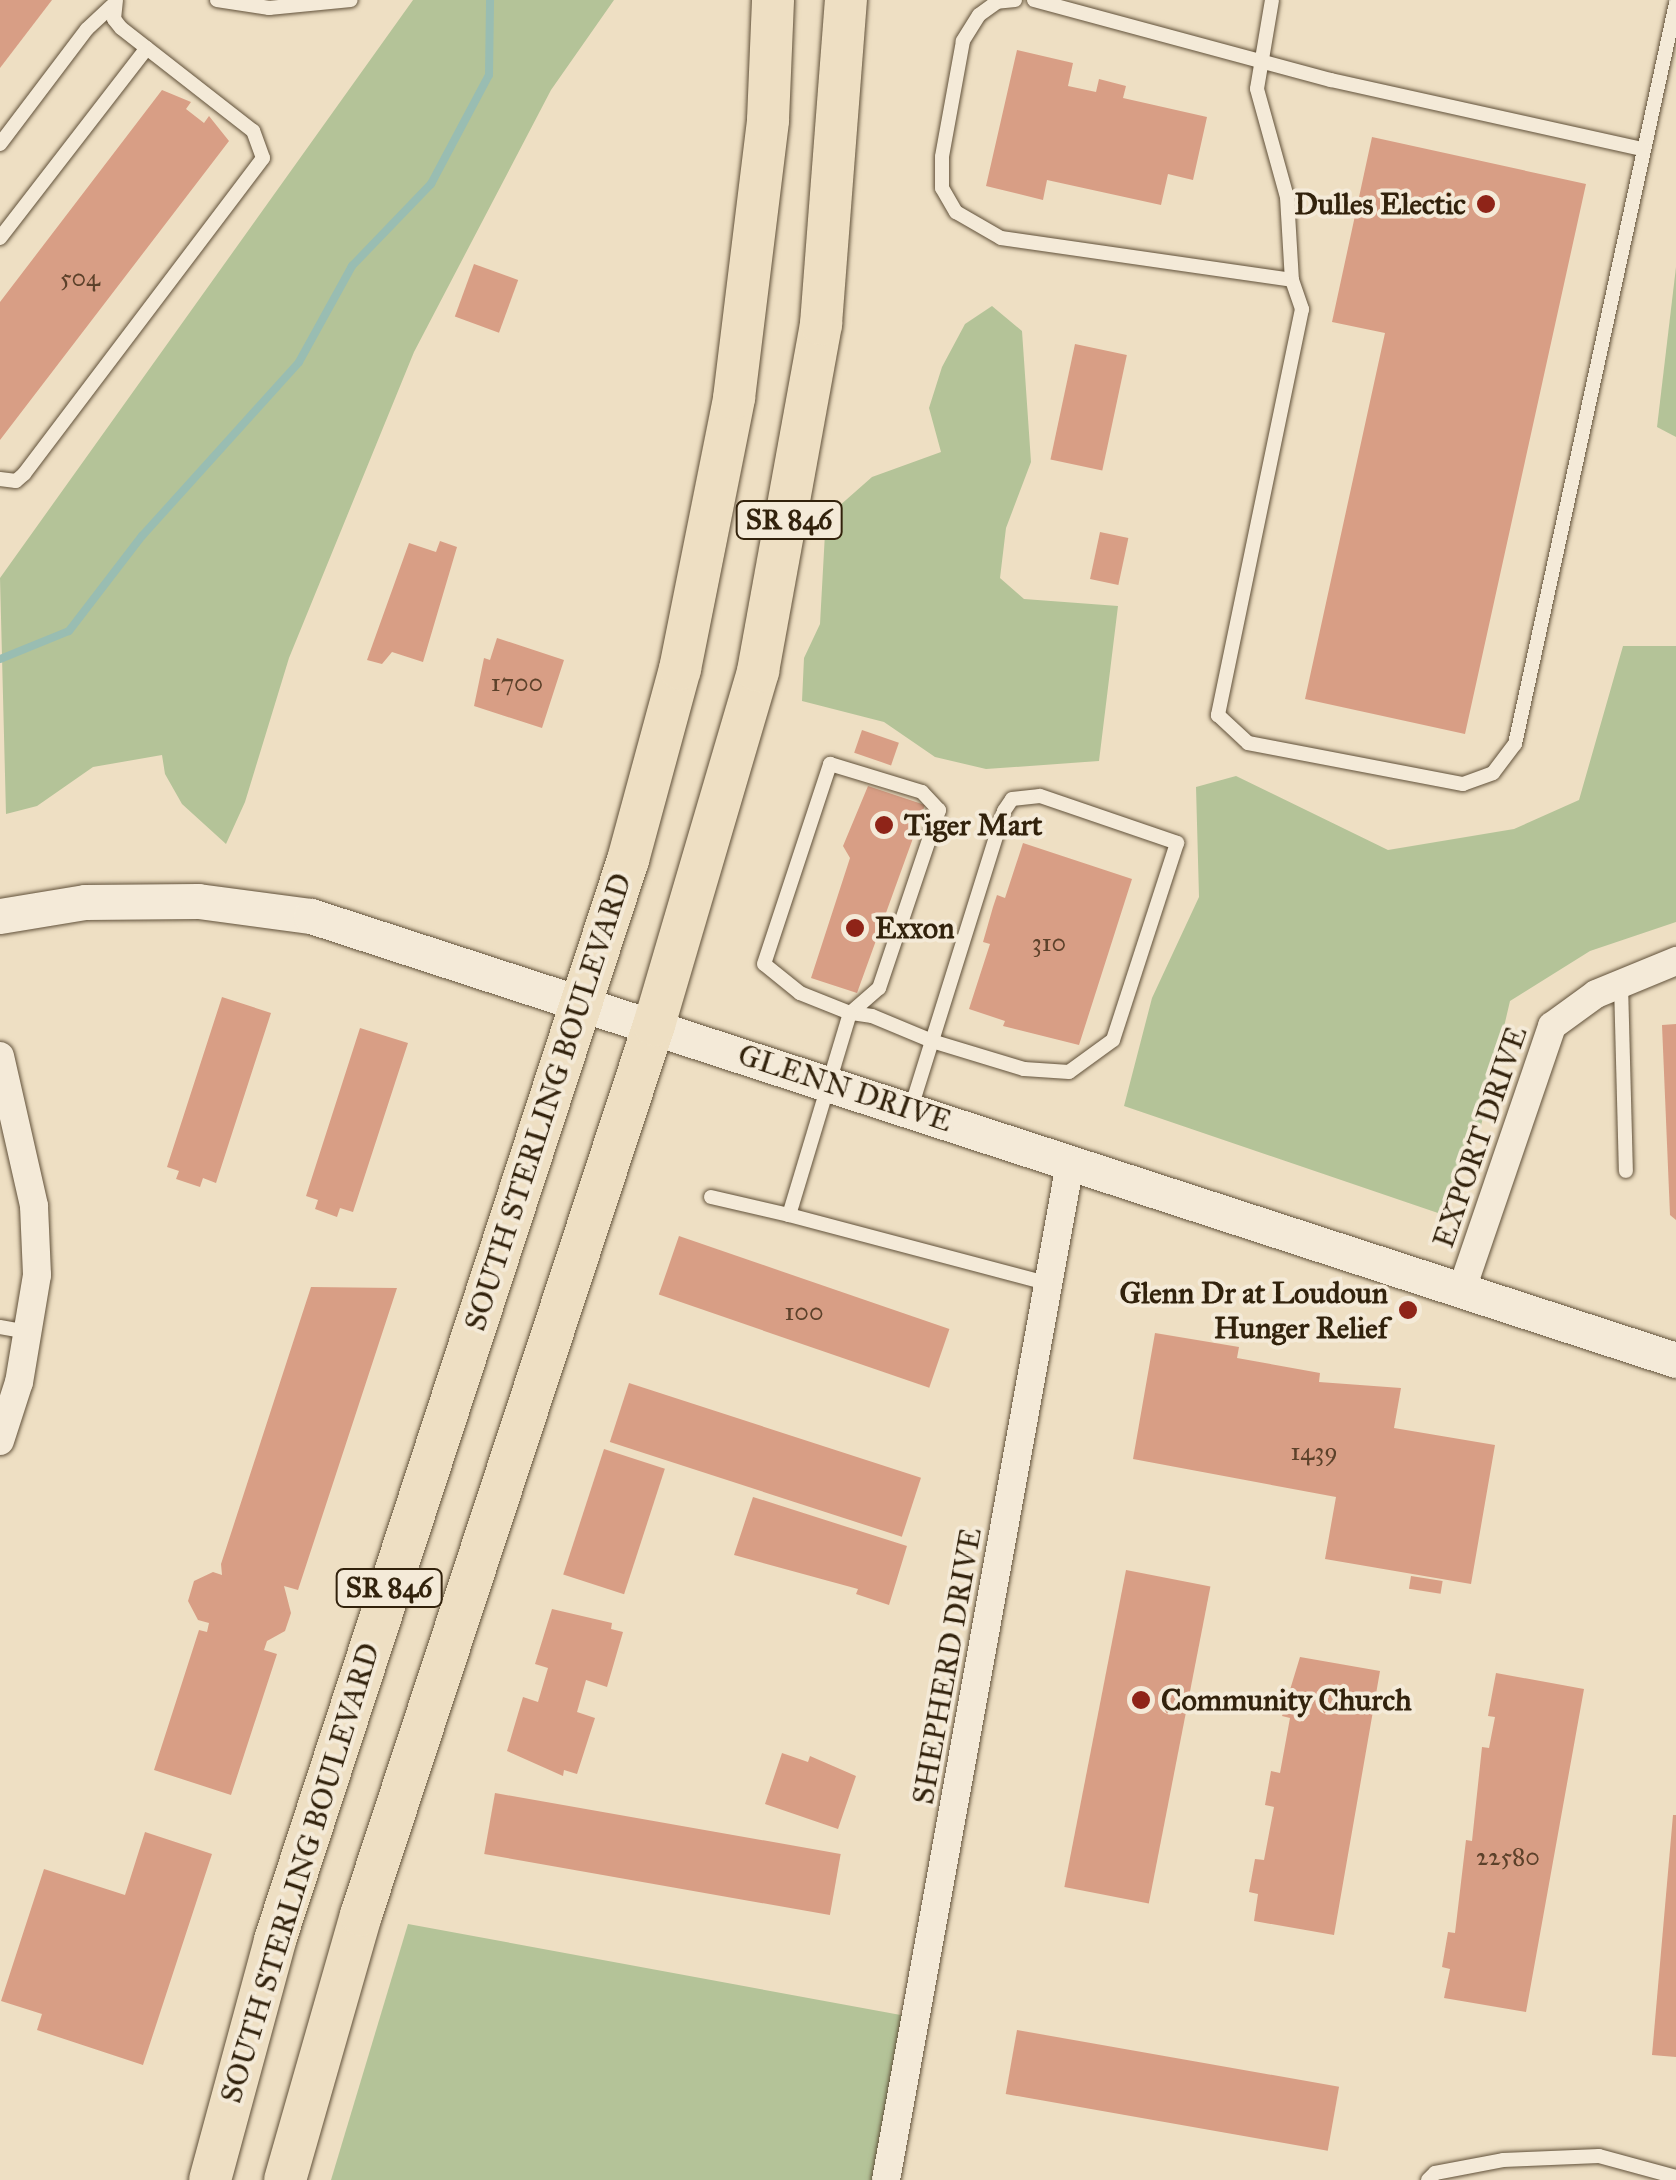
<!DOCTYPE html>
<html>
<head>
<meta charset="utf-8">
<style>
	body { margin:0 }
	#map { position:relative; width:1676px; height:2180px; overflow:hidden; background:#eedfc3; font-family:"IM FELL Great Primer",serif }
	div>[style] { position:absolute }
	.green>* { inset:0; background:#b4c398 }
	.stream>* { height:8px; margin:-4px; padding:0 4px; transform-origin:4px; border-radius:4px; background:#99bdb2 }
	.building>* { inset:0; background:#d89e85; transform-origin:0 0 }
	.roads { filter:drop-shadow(0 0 2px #61513a) drop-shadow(0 0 2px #61513a) }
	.service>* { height:14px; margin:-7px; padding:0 7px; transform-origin:7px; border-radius:7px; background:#f4ead8 }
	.minor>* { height:28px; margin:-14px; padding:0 14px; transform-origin:14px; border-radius:14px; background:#f4ead8 }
	.tertiary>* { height:35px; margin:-17.5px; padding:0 17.5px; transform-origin:17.5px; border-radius:17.5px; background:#f4ead8 }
	.primary>* { height:42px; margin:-21px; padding:0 21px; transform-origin:21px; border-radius:21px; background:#eedfc3 }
	.dots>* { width:28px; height:28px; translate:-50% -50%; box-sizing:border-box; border:5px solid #f4ead8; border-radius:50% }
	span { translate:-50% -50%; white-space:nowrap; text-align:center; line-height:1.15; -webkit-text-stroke:8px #f4ead8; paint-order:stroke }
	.number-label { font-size:25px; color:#5c412a }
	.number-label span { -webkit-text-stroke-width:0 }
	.shield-label span { padding:2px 8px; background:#f4ead8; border:2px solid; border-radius:8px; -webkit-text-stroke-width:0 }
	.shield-label { font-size:28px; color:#32220c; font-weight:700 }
	.poi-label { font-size:30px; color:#32220c; font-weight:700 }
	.right { translate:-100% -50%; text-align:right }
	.left { translate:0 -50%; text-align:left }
	.street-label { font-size:30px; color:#32220c }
</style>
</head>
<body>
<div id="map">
	<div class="green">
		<i style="clip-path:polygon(413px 0,614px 0,551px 90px,414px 352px,289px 658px,245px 802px,226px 844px,182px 804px,165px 774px,162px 755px,93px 767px,37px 806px,6px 814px,0 578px)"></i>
		<i style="clip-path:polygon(1676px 267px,1676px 437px,1657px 427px)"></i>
		<i style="clip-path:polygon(992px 306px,1022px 331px,1031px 462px,1006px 528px,1000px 578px,1024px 599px,1118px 606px,1099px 761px,986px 769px,935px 757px,884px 722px,802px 701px,804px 658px,820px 624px,825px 533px,838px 507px,872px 477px,941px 452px,929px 408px,942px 367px,965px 324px)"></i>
		<i style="clip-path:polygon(1623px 646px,1676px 646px,1676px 922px,1590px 951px,1510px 1001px,1480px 1130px,1438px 1213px,1124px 1106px,1152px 998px,1199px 897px,1196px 787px,1236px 776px,1388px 850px,1514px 829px,1579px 800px)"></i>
		<i style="clip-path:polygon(408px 1924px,917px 2018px,886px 2180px,331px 2180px)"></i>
	</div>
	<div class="stream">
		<i style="left:0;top:659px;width:74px;rotate:-22.1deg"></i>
		<i style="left:69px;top:631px;width:120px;rotate:-52.5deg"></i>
		<i style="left:142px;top:536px;width:234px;rotate:-47.9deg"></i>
		<i style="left:299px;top:362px;width:110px;rotate:-61.1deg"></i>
		<i style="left:352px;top:266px;width:114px;rotate:-46.1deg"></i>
		<i style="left:431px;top:184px;width:123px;rotate:-62deg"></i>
		<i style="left:489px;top:75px;width:75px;rotate:-89.2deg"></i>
	</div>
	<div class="building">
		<i style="clip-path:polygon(0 0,52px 0,0 68px)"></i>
		<i style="clip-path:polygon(1017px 50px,1073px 63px,1068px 86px,1096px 92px,1099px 79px,1126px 86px,1123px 98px,1207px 117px,1193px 180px,1168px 174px,1161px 205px,1047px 180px,1043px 200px,986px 186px)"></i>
		<i style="clip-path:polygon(162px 90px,191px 102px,186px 109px,204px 123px,209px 116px,229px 141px,0 440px,0 302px)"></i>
		<i style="clip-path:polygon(1372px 137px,1586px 184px,1465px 734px,1305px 699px,1385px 333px,1332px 322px)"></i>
		<i style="left:474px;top:264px;width:47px;height:56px;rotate:20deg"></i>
		<i style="left:1075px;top:344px;width:53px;height:118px;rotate:12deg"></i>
		<i style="left:1100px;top:532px;width:29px;height:48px;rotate:12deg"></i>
		<i style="clip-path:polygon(440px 541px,457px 547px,423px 662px,392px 652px,382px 664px,367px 660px,409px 543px,436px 552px)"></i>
		<i style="clip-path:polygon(497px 638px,564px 660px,542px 728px,474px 706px,484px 658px,490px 660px)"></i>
		<i style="left:862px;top:730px;width:39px;height:24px;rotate:19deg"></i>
		<i style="clip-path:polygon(868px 786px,925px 805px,857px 993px,811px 978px,850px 858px,843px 846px)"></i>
		<i style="clip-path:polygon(1023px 843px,1132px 879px,1079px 1045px,1003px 1026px,1005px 1021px,969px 1009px,990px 944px,983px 942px,993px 907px,997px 895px,1005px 898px)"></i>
		<i style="clip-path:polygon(222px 997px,271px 1013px,216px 1183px,203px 1178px,200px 1187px,176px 1179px,179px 1171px,167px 1167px)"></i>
		<i style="clip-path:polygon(1676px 1024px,1676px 1220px,1670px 1215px,1662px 1025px)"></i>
		<i style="clip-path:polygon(360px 1028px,408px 1043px,353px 1212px,340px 1208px,337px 1217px,315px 1209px,318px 1200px,306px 1196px)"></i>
		<i style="left:679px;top:1236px;width:286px;height:62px;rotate:19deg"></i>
		<i style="clip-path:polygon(311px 1287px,397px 1288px,298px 1590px,284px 1586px,291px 1613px,285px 1631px,267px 1641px,264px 1650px,277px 1654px,231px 1795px,154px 1770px,199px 1630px,207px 1632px,209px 1623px,198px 1620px,188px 1601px,194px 1581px,213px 1572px,222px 1575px,221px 1564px)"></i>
		<i style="clip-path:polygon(1155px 1333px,1239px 1347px,1237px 1358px,1320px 1373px,1319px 1382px,1401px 1388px,1394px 1428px,1495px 1445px,1471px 1584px,1325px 1559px,1336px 1497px,1133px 1459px)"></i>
		<i style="left:629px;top:1383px;width:307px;height:62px;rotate:18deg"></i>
		<i style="left:604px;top:1449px;width:64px;height:132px;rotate:18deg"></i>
		<i style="clip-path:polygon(753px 1497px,907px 1546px,889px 1605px,856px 1594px,858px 1589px,734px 1555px)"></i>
		<i style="left:1126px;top:1570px;width:86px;height:323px;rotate:11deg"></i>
		<i style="left:1411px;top:1576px;width:32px;height:13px;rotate:9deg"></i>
		<i style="clip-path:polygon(552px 1609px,612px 1623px,611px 1629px,623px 1632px,607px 1687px,586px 1680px,577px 1712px,595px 1718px,577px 1774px,564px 1770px,563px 1776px,507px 1751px,523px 1697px,538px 1702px,548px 1668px,535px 1664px)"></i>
		<i style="clip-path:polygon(1300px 1657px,1380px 1671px,1334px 1935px,1254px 1921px,1258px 1894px,1249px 1892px,1255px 1859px,1264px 1860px,1274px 1807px,1265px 1805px,1271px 1771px,1280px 1773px,1290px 1718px,1282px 1716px)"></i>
		<i style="clip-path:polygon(1496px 1673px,1584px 1689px,1526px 2012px,1444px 1998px,1450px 1969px,1442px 1967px,1448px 1932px,1455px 1933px,1466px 1840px,1472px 1841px,1482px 1747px,1489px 1748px,1495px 1717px,1488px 1716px)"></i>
		<i style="clip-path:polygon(782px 1753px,808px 1762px,810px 1756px,856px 1776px,838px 1829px,765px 1804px)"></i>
		<i style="left:495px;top:1793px;width:351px;height:62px;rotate:10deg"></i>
		<i style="clip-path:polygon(1673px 1815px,1676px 1815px,1676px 2057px,1652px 2055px)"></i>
		<i style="clip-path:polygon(145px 1832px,212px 1854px,143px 2065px,37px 2030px,42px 2014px,1px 2001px,44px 1869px,125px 1895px)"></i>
		<i style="left:1017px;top:2030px;width:327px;height:65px;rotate:10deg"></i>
	</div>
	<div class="roads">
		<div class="service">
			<i style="left:217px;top:0;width:53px;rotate:8.7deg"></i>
			<i style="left:269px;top:8px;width:82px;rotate:-5.6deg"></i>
			<i style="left:1015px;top:0;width:18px;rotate:174deg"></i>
			<i style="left:997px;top:2px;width:22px;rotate:144deg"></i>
			<i style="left:979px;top:15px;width:31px;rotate:122deg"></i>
			<i style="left:963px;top:41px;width:118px;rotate:100.3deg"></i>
			<i style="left:942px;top:157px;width:31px;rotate:90deg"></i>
			<i style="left:942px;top:188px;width:28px;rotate:60deg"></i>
			<i style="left:956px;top:212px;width:52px;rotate:30deg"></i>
			<i style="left:1001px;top:238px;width:294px;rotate:8.2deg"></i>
			<i style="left:1292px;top:280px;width:31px;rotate:71deg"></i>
			<i style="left:1302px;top:309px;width:415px;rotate:101.7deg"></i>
			<i style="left:1218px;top:715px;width:41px;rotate:43deg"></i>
			<i style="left:1248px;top:743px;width:219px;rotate:10.8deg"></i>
			<i style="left:1463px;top:784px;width:32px;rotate:-20deg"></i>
			<i style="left:1493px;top:773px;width:36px;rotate:-53deg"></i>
			<i style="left:1515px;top:744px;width:758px;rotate:-77.74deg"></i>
			<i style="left:1034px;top:0;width:308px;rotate:15.1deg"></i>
			<i style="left:1331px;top:80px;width:319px;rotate:12.5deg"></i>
			<i style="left:1272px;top:0;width:90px;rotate:99.6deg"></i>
			<i style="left:1257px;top:89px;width:112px;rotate:74.5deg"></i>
			<i style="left:1287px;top:197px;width:83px;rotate:86.6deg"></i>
			<i style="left:0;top:144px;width:144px;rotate:-52.9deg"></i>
			<i style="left:87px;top:29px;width:34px;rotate:-43deg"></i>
			<i style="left:0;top:238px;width:240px;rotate:-52.3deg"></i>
			<i style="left:0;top:479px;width:16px;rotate:7deg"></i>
			<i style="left:16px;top:481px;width:11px;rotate:-41deg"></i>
			<i style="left:24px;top:474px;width:396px;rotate:-52.9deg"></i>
			<i style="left:263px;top:158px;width:29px;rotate:-110deg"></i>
			<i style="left:253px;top:131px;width:167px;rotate:-142deg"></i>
			<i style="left:121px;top:28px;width:11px;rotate:-128deg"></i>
			<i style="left:114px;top:19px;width:19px;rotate:-84deg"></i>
			<i style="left:1621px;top:984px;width:187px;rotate:88.5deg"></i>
			<i style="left:911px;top:1108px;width:70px;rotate:-72.6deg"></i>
			<i style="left:932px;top:1041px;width:241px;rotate:-72.6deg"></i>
			<i style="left:1004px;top:811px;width:14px;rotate:-56deg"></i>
			<i style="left:1012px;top:799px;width:28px;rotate:-6deg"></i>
			<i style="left:1040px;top:796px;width:145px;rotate:18.9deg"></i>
			<i style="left:1177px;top:843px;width:207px;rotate:108deg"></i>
			<i style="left:1113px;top:1040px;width:54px;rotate:144deg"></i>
			<i style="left:1069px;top:1072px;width:45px;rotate:-176.2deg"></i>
			<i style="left:1024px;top:1069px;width:96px;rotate:-163.1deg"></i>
			<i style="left:932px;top:1041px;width:65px;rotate:-157.4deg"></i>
			<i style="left:872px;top:1016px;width:22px;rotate:-172deg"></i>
			<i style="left:850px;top:1013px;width:54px;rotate:-158.2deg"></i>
			<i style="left:800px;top:993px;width:46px;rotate:-141.1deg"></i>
			<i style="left:764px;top:964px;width:211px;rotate:-71.7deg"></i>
			<i style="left:830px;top:764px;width:96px;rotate:16.9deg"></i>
			<i style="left:922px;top:792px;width:25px;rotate:47deg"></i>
			<i style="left:939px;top:810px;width:188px;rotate:108.6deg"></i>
			<i style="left:879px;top:988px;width:38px;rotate:139deg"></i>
			<i style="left:850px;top:1013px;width:211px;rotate:106.8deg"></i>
			<i style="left:789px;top:1215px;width:266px;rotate:14.8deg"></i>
			<i style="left:711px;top:1197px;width:80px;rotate:13deg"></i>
			<i style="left:0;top:1327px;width:29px;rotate:10deg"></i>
			<i style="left:1428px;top:2180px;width:10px;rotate:-45deg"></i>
			<i style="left:1435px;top:2173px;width:69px;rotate:-10.8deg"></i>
			<i style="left:1503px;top:2160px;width:96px;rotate:-2.4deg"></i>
			<i style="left:1599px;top:2156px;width:80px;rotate:15.3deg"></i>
		</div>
		<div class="minor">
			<i style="left:0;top:1056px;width:154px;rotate:77.2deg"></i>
			<i style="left:34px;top:1206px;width:69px;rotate:87.5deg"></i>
			<i style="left:37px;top:1275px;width:109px;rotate:99.5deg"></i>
			<i style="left:19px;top:1382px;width:62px;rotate:107.9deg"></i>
			<i style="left:1462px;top:1289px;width:278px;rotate:-71.1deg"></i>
			<i style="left:1552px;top:1026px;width:54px;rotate:-36deg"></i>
			<i style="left:1596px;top:994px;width:87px;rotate:-22.4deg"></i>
			<i style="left:886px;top:2180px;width:1034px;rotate:-79.74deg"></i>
		</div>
		<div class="tertiary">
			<i style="left:0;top:916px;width:86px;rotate:-9.4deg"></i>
			<i style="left:85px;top:902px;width:113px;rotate:-0.5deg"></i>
			<i style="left:198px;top:901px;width:114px;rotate:7.6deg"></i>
			<i style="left:311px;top:916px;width:1435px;rotate:18.02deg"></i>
		</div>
		<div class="primary">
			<i style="left:210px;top:2180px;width:249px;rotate:-74.8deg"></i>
			<i style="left:275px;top:1940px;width:1136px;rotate:-71.9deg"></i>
			<i style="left:628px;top:860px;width:198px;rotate:-74.8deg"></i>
			<i style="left:680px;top:669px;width:276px;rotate:-78.7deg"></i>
			<i style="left:734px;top:398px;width:280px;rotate:-83deg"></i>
			<i style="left:768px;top:120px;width:120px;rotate:-87.6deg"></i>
			<i style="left:285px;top:2180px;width:276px;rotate:-74deg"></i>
			<i style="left:361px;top:1915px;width:937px;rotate:-71.78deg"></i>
			<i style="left:654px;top:1025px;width:369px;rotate:-73.6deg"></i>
			<i style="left:758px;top:671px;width:353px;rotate:-79.7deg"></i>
			<i style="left:821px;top:324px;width:325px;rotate:-85.6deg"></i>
		</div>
	</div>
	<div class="dots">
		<i style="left:1486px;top:204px;background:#8f2418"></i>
		<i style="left:884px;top:825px;background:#8f2418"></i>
		<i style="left:855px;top:928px;background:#8f2418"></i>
		<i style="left:1408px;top:1310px;background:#8f2418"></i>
		<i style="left:1141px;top:1700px;background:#8f2418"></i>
	</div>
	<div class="number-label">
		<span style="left:80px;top:278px">504</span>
		<span style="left:517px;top:683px">1700</span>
		<span style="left:1049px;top:943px">310</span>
		<span style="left:804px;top:1312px">100</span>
		<span style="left:1314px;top:1452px">1439</span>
		<span style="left:1508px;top:1857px">22580</span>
	</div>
	<div class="shield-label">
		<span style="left:789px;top:520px">SR 846</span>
		<span style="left:389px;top:1588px">SR 846</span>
	</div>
	<div class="poi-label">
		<span class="right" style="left:1466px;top:204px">Dulles Electic</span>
		<span class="left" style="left:904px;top:825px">Tiger Mart</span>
		<span class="left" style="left:875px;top:928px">Exxon</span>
		<span class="right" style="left:1388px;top:1310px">Glenn Dr at Loudoun<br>Hunger Relief</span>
		<span class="left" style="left:1161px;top:1700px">Community Church</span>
	</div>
	<div class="street-label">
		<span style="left:845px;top:1088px;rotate:18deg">GLENN DRIVE</span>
		<span style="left:548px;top:1102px;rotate:-72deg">SOUTH STERLING BOULEVARD</span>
		<span style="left:1480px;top:1137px;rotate:-71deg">EXPORT DRIVE</span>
		<span style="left:947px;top:1666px;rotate:-80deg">SHEPHERD DRIVE</span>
		<span style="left:300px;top:1873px;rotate:-73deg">SOUTH STERLING BOULEVARD</span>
	</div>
</div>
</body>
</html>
